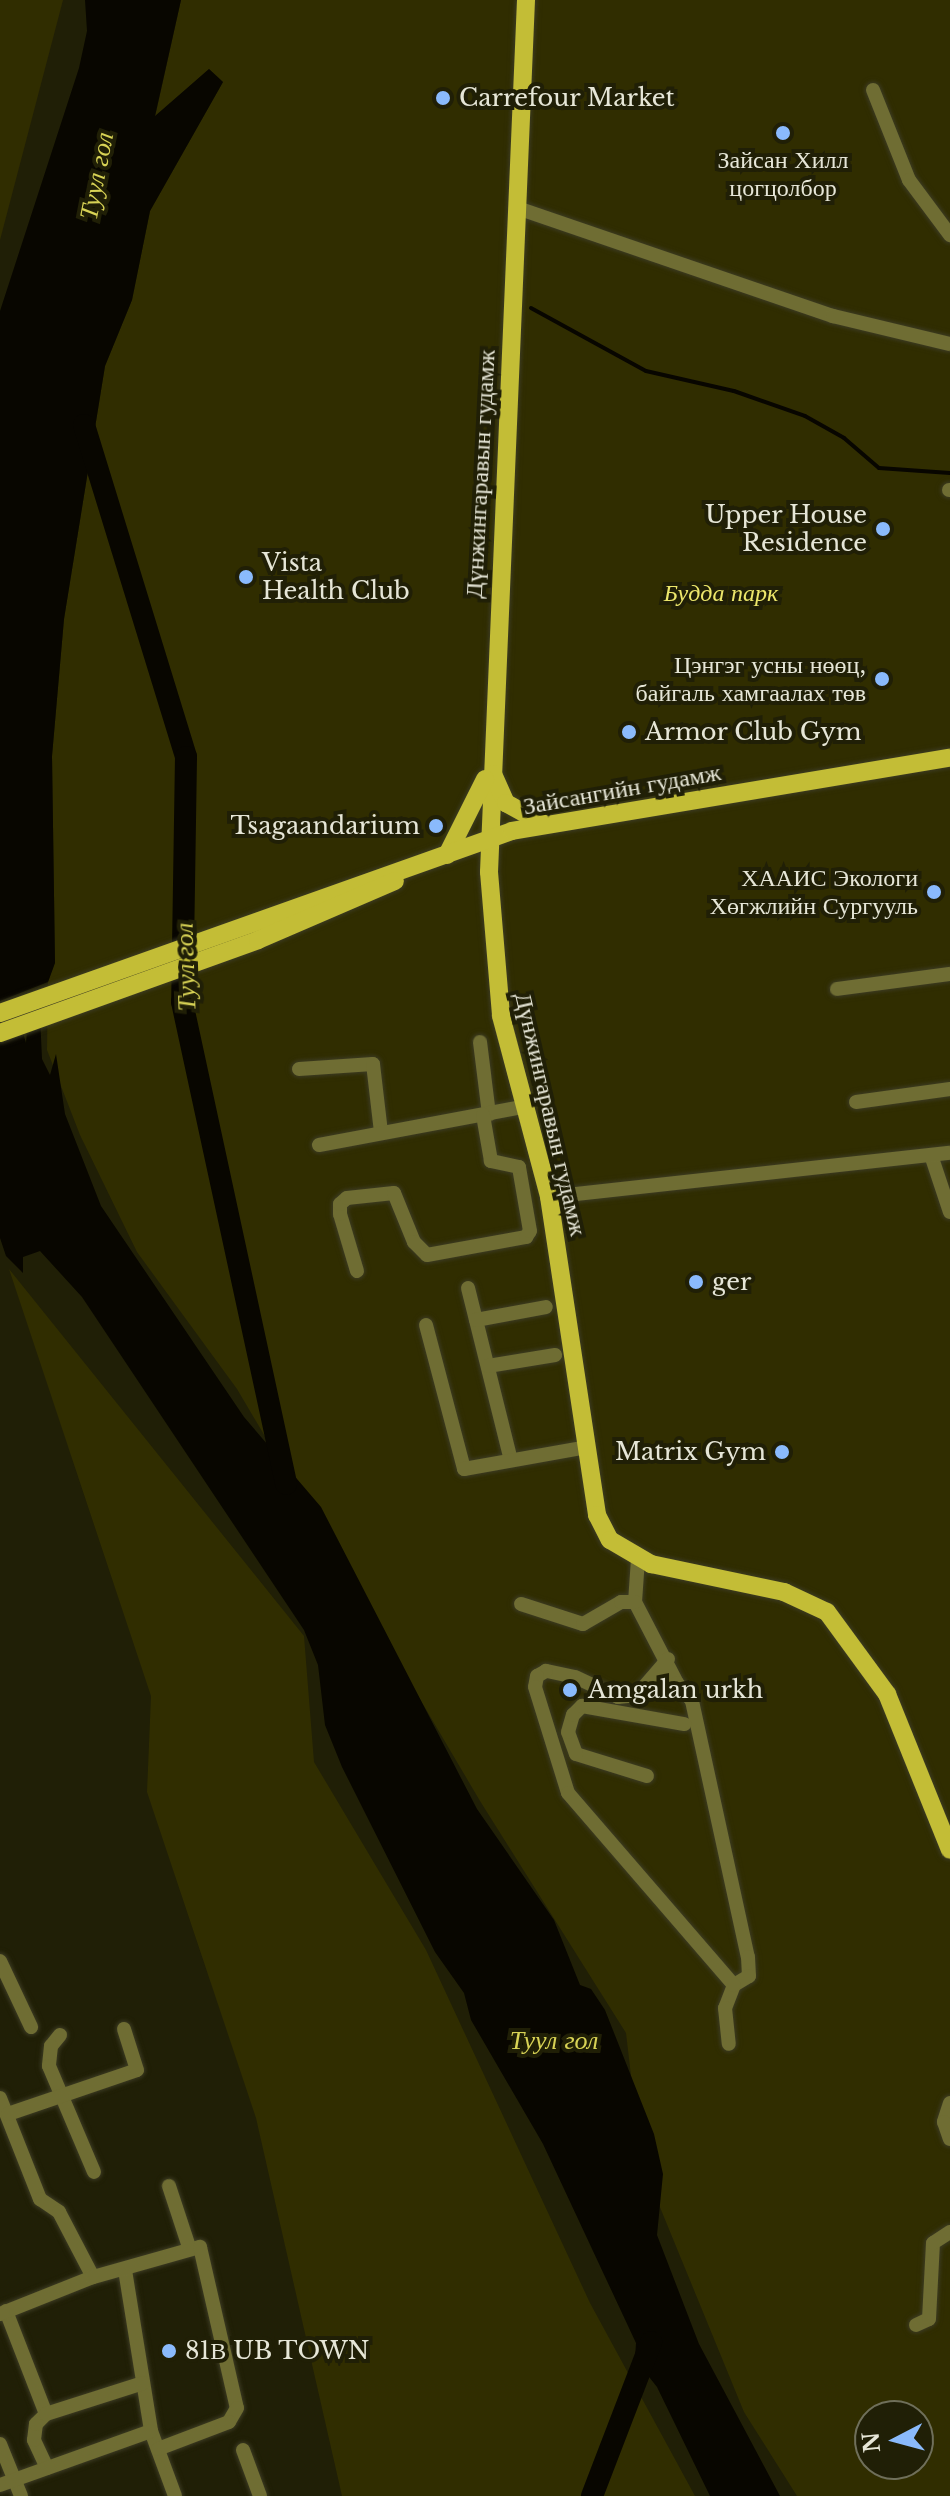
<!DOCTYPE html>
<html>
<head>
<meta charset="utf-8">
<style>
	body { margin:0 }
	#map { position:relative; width:950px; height:2496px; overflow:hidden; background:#201f06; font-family:"Libre Baskerville",serif }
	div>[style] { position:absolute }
	.green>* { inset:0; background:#302d00 }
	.water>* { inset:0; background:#080600 }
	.stream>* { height:4px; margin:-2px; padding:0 2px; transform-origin:2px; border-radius:2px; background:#080600 }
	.river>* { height:22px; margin:-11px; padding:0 11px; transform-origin:11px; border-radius:11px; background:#080600 }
	.roads { filter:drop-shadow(0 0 2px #3c3b23) drop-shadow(0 0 2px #3c3b23) }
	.minor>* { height:14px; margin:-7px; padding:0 7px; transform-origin:7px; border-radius:7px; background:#6f6d33 }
	.major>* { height:18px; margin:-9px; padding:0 9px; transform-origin:9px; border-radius:9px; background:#c3bd36 }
	.dots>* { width:22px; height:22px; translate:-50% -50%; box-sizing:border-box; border:4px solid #201f06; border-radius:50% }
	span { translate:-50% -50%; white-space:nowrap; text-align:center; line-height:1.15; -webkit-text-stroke:8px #201f06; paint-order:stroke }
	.poi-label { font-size:24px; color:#e6e6d7 }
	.left { translate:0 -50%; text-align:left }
	.right { translate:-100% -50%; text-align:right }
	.street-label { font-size:24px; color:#e6e6d7 }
	.park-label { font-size:24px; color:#ede76b; font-style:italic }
	.water-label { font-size:26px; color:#d8d355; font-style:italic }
	.north { position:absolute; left:854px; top:2400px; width:80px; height:80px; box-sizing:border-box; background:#201f06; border:2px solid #6f6f5a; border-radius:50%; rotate:264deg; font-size:22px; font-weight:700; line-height:32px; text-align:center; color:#e6e6d7 }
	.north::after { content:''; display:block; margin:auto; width:28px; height:36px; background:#8abafc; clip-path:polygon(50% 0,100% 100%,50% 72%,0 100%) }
</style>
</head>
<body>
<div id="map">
	<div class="green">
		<i style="clip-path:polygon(0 0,63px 0,0 240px)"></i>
		<i style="clip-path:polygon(evenodd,181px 0,950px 0,950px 2496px,797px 2496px,744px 2412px,641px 2161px,626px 2033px,480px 1801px,237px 1389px,137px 1252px,80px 1135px,47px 1050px,48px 982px,55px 962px,52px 756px,64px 619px,105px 366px,132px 300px,150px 211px,223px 82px,209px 69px,155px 117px,181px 0,870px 2416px,918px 2416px,918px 2464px,870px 2464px,870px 2416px)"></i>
		<i style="clip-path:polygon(9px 1269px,304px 1636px,314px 1762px,426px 1950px,590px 2303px,695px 2496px,342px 2496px,256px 2118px,147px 1792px,151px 1696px)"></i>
	</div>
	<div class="water">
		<i style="clip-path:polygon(85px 0,181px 0,155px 116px,209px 69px,223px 82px,150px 211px,132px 300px,105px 366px,64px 619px,52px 756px,55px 963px,48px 982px,0 1001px,0 311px,79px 68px,87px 31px)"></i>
		<i style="clip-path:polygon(40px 1016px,42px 1059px,50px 1075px,56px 1054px,65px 1114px,101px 1206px,244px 1417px,321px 1507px,477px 1809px,554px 1920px,580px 1985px,591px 1989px,605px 2010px,654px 2134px,663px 2174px,657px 2235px,699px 2344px,780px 2496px,710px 2496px,657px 2387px,635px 2359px,636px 2343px,543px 2144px,471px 2020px,464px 1993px,435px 1952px,342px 1767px,325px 1725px,318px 1665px,304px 1630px,82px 1297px,40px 1251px,23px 1257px,23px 1273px,6px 1256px,0 1238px,0 1031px,20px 1023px,26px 1043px,28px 1020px)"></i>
	</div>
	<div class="stream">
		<i style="left:531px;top:308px;width:131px;rotate:28.7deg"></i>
		<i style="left:646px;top:371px;width:90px;rotate:12.8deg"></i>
		<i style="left:734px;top:391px;width:75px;rotate:19.4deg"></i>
		<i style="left:805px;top:416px;width:45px;rotate:29.4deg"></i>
		<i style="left:844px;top:438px;width:46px;rotate:40.6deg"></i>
		<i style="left:879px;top:468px;width:71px;rotate:4deg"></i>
	</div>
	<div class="river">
		<i style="left:84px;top:425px;width:347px;rotate:72.9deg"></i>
		<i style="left:186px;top:757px;width:245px;rotate:90.9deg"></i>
		<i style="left:182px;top:1002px;width:493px;rotate:77.8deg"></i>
		<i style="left:592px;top:2496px;width:165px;rotate:-69deg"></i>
	</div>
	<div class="roads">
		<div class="minor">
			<i style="left:873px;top:90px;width:97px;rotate:68.2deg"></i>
			<i style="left:909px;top:180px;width:69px;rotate:53.3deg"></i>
			<i style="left:517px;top:208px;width:334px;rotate:18.9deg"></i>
			<i style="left:833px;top:316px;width:120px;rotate:13.5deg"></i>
			<i style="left:949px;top:490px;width:1px"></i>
			<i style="left:837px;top:989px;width:114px;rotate:-7.6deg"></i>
			<i style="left:480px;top:1042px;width:73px;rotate:82.9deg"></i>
			<i style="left:299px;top:1069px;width:74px;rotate:-3.9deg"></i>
			<i style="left:373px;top:1064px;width:68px;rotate:83.3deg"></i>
			<i style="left:856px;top:1102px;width:95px;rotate:-7.9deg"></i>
			<i style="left:319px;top:1145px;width:212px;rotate:-10.6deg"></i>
			<i style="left:931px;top:1155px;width:60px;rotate:71.6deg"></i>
			<i style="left:549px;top:1197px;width:403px;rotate:-6.3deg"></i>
			<i style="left:357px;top:1271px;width:59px;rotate:-106.6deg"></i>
			<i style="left:340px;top:1214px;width:10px;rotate:-90deg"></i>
			<i style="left:340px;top:1204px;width:9px;rotate:-41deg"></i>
			<i style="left:347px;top:1198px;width:47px;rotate:-6.1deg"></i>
			<i style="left:394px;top:1193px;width:53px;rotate:67.8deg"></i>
			<i style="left:414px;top:1242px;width:18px;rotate:45deg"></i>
			<i style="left:427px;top:1255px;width:101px;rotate:-10.3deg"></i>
			<i style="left:526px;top:1237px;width:7px;rotate:-56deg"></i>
			<i style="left:530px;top:1231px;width:65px;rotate:-99.8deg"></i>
			<i style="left:519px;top:1167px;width:29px;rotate:-168deg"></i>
			<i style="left:491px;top:1161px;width:47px;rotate:-99.9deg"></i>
			<i style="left:468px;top:1288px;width:177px;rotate:76deg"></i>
			<i style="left:476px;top:1320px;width:71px;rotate:-10.5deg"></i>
			<i style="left:426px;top:1325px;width:149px;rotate:75.2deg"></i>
			<i style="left:464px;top:1469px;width:126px;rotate:-10.1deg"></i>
			<i style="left:488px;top:1366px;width:68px;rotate:-9.3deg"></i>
			<i style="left:638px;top:1559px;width:43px;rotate:94deg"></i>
			<i style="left:635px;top:1602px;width:91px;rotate:62.6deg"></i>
			<i style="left:677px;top:1683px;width:23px;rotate:50deg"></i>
			<i style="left:692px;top:1701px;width:262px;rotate:77.7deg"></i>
			<i style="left:748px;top:1957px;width:19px;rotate:87deg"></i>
			<i style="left:749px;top:1976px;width:17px;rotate:149deg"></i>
			<i style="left:734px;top:1985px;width:25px;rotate:111deg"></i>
			<i style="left:725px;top:2008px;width:36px;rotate:84deg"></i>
			<i style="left:521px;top:1604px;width:65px;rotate:17.9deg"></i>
			<i style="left:583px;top:1624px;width:44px;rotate:-30.1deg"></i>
			<i style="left:621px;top:1602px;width:14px"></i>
			<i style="left:668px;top:1659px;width:48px;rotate:130.7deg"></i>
			<i style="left:637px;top:1695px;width:19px;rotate:174deg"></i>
			<i style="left:618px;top:1697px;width:47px;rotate:-155.1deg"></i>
			<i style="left:575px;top:1677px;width:30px;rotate:-168deg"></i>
			<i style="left:546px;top:1671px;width:10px;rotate:151deg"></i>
			<i style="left:537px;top:1676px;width:11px;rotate:100deg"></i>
			<i style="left:535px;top:1687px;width:111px;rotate:72.7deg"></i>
			<i style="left:568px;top:1793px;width:254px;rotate:49.2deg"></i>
			<i style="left:647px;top:1776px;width:74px;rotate:-162.8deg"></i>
			<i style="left:576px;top:1754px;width:23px;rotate:-110deg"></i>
			<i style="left:568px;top:1732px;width:18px;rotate:-74deg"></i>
			<i style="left:573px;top:1715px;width:13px;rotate:-45deg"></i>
			<i style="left:582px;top:1706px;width:104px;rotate:10deg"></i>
			<i style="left:0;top:1961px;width:73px;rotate:64.8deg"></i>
			<i style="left:60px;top:2035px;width:14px;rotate:129deg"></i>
			<i style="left:51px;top:2046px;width:20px;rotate:96deg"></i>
			<i style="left:49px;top:2066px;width:115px;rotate:67deg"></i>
			<i style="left:0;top:2098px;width:109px;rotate:68.4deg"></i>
			<i style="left:40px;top:2199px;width:23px;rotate:34deg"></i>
			<i style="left:59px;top:2212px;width:73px;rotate:62.4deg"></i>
			<i style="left:950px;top:2103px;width:20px;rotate:108deg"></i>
			<i style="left:944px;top:2122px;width:18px;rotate:71deg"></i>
			<i style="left:8px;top:2114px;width:136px;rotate:-18.8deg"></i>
			<i style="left:137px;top:2070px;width:43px;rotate:-107.6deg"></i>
			<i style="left:169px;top:2186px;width:64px;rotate:71.8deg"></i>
			<i style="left:125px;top:2270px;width:163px;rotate:80.8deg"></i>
			<i style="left:151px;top:2431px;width:69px;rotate:69.7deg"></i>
			<i style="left:6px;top:2311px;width:110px;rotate:68.8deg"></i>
			<i style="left:0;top:2314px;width:100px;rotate:-21.7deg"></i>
			<i style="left:93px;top:2277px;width:111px;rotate:-15.7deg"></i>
			<i style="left:200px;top:2247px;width:165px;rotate:77.1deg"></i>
			<i style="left:237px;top:2408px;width:16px;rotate:120deg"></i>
			<i style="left:229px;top:2422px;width:76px;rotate:159.2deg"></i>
			<i style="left:916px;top:2325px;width:14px;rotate:-25deg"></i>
			<i style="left:929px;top:2319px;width:76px;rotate:-87deg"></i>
			<i style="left:933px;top:2243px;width:20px;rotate:-33deg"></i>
			<i style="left:0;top:2444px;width:56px;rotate:68deg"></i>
			<i style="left:243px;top:2450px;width:49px;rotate:69.7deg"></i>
			<i style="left:47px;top:2468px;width:31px;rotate:-115deg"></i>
			<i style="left:34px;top:2440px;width:16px;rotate:-83deg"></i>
			<i style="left:36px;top:2424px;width:14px;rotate:-45deg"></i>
			<i style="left:46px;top:2414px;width:102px;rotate:-17.7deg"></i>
			<i style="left:0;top:2485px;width:160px;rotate:-19.7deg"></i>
		</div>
		<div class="major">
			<i style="left:526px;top:0;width:873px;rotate:92.43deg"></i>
			<i style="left:489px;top:872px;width:144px;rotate:85.2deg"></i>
			<i style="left:501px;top:1016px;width:187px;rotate:75.1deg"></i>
			<i style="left:549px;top:1197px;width:322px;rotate:81.4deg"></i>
			<i style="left:597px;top:1515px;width:28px;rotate:63deg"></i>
			<i style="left:610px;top:1540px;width:48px;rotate:30.3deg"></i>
			<i style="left:651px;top:1564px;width:136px;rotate:11.9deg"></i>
			<i style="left:784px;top:1592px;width:47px;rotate:24.9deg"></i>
			<i style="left:827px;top:1612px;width:102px;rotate:53.8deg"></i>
			<i style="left:887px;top:1694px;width:168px;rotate:68deg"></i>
			<i style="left:493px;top:774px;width:32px;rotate:66deg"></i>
			<i style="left:506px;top:803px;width:43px;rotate:28.9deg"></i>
			<i style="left:447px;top:855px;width:85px;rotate:-63.4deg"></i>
			<i style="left:0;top:1013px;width:543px;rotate:-19.57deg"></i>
			<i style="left:512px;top:831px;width:444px;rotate:-9.5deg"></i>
			<i style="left:0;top:1033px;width:274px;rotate:-19.8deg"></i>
			<i style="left:258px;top:940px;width:149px;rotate:-23.3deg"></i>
		</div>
	</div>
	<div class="dots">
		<i style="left:443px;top:98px;background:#8abafc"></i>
		<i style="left:783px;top:133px;background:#8abafc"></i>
		<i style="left:883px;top:529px;background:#8abafc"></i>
		<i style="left:246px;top:577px;background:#8abafc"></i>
		<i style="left:882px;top:679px;background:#8abafc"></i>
		<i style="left:629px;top:732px;background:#8abafc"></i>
		<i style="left:436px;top:826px;background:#8abafc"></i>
		<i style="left:934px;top:892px;background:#8abafc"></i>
		<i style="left:696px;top:1282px;background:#8abafc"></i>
		<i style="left:782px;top:1452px;background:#8abafc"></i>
		<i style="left:570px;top:1690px;background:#8abafc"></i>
		<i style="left:169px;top:2351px;background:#8abafc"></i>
	</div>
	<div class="poi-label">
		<span class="left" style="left:459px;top:98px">Carrefour Market</span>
		<span style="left:783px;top:174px">Зайсан Хилл<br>цогцолбор</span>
		<span class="right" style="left:867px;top:529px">Upper House<br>Residence</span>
		<span class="left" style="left:262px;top:577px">Vista<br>Health Club</span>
		<span class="right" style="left:866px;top:679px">Цэнгэг усны нөөц,<br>байгаль хамгаалах төв</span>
		<span class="left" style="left:645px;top:732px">Armor Club Gym</span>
		<span class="right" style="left:420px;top:826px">Tsagaandarium</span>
		<span class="right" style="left:918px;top:892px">ХААИС Экологи<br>Хөгжлийн Сургууль</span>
		<span class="left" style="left:712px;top:1282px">ger</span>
		<span class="right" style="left:766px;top:1452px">Matrix Gym</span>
		<span class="left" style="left:588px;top:1690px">Amgalan urkh</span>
		<span class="left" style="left:185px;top:2351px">81В UB TOWN</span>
	</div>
	<div class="street-label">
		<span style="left:480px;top:474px;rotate:-87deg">Дүнжингаравын гудамж</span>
		<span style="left:622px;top:789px;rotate:-10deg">Зайсангийн гудамж</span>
		<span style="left:551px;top:1114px;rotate:77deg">Дүнжингаравын гудамж</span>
	</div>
	<div class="park-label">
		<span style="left:721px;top:593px">Будда парк</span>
	</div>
	<div class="water-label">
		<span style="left:97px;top:176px;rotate:-79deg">Туул гол</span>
		<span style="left:186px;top:967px;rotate:-92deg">Туул гол</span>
		<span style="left:554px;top:2041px">Туул гол</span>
	</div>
	<div class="north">N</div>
</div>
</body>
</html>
